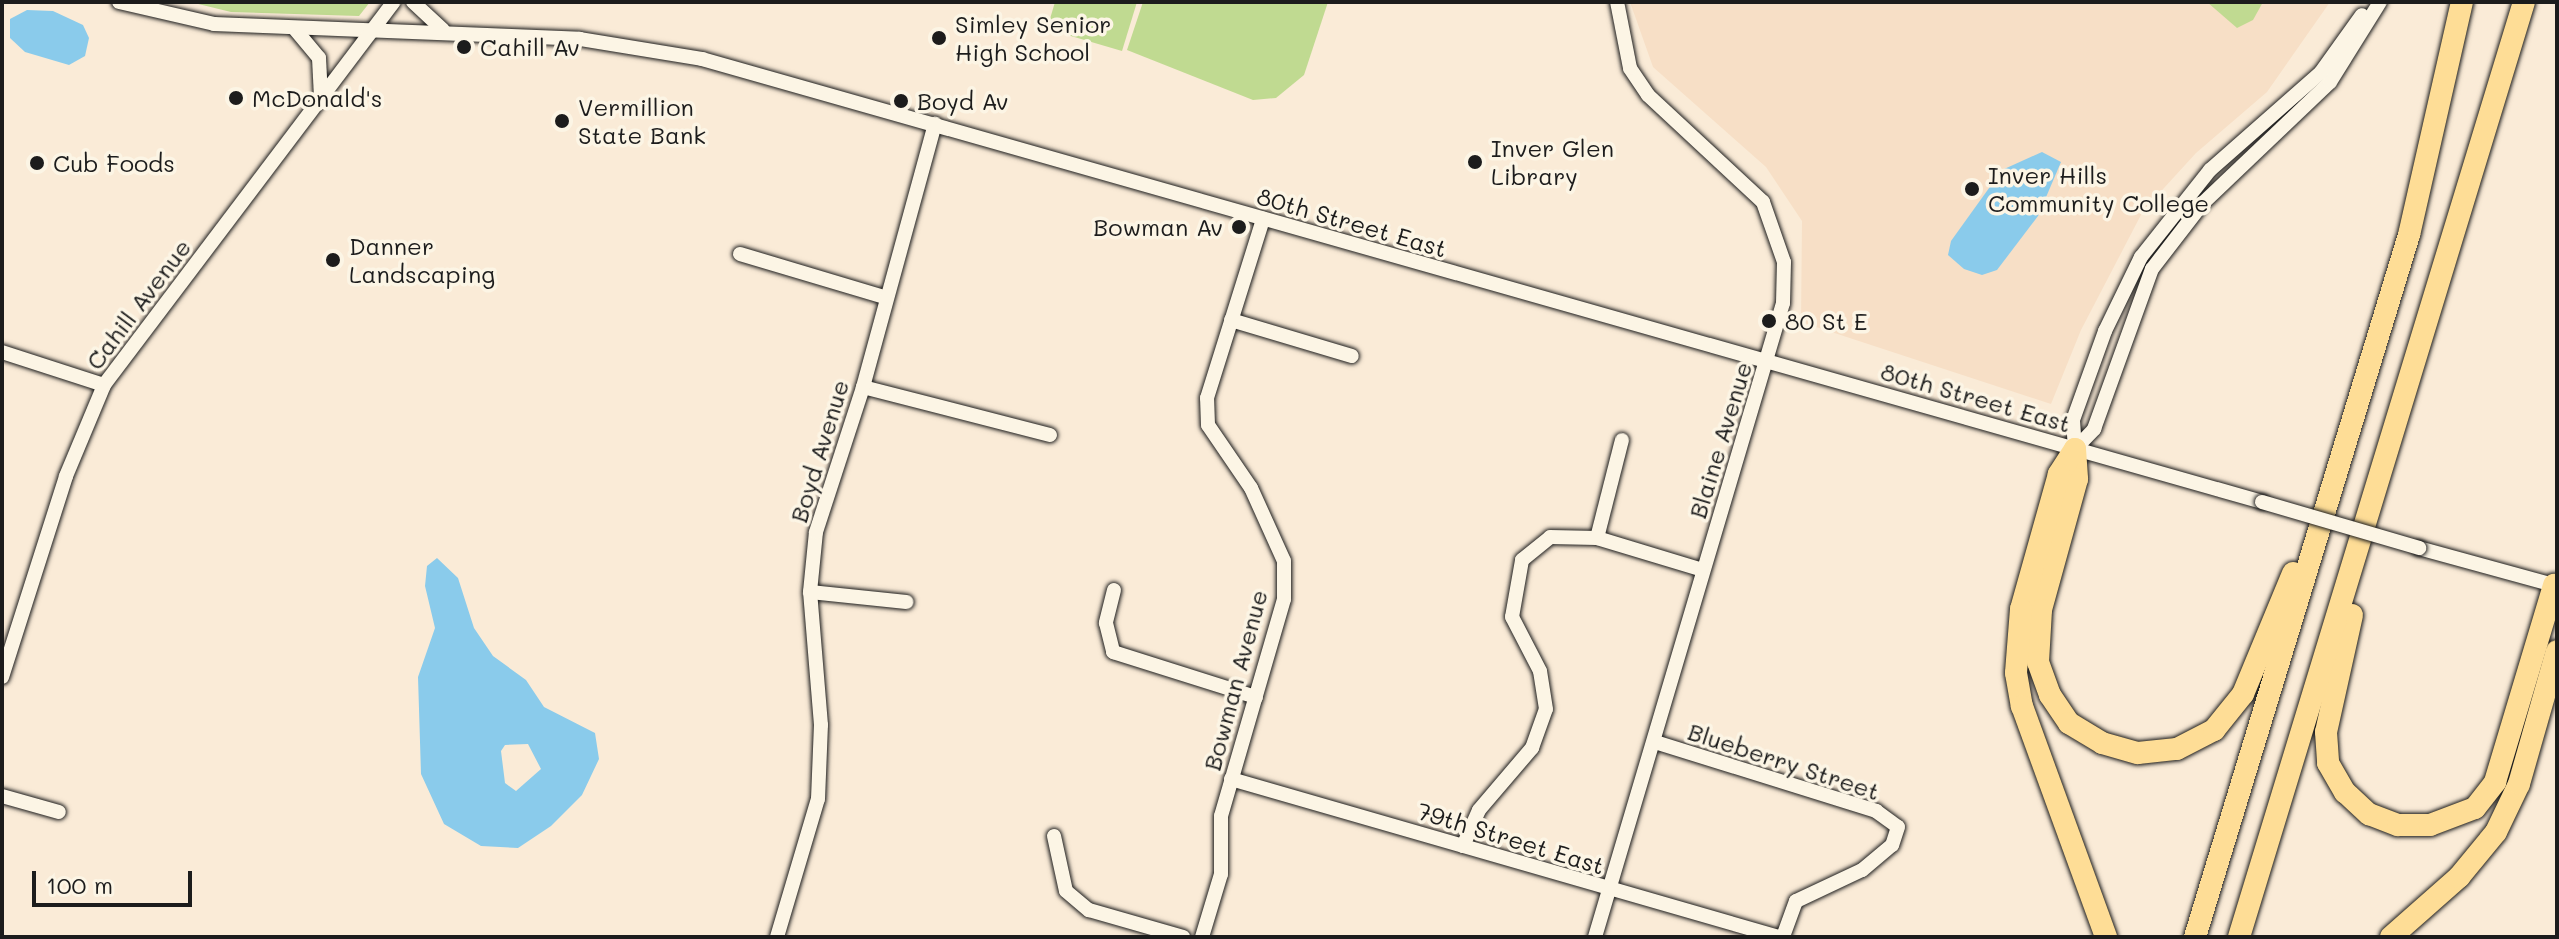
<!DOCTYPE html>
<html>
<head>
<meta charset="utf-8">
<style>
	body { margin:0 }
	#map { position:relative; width:2559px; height:939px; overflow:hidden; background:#faebd7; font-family:Mali,sans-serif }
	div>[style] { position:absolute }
	.built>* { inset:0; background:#f7dfc6 }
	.green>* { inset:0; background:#c0da91 }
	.water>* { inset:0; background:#8acbeb }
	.roads { filter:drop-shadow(0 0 2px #1c1c1c) drop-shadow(0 0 2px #1c1c1c) }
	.minor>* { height:14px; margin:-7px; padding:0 7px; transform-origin:7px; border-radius:7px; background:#fcf5e5 }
	.highway>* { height:22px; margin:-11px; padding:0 11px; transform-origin:11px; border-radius:11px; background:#fedd96 }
	.bridges { filter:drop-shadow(0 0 2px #1c1c1c) drop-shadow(0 0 2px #1c1c1c) }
	.minor-bridge>* { height:14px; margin:-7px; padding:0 7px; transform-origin:7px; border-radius:7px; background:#fcf5e5 }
	.dots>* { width:22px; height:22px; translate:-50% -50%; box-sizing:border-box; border:4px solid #fcf5e5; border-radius:50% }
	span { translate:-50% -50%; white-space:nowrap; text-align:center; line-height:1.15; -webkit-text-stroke:7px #fcf5e5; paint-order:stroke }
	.poi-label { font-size:24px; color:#1c1c1c }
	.left { translate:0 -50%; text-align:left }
	.right { translate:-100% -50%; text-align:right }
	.street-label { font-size:24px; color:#1c1c1c }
	.frame { position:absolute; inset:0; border:4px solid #1c1c1c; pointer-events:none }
	.scale { position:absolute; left:32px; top:871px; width:160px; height:36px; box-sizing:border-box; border:4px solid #1c1c1c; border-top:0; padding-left:10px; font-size:24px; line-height:28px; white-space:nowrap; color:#1c1c1c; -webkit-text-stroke:6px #fcf5e5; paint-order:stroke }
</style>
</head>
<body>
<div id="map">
	<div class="built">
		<i style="clip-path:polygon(1630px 2px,2330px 2px,2267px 92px,2196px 153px,2143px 211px,2081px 330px,2051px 404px,1801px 322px,1802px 221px,1766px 167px,1653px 67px)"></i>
	</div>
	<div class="green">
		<i style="clip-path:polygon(190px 2px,370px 2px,359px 16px,231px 12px)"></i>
		<i style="clip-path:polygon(1055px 2px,1137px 2px,1122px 51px,1047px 29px)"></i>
		<i style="clip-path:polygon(1143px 2px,1328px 2px,1304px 75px,1276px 98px,1253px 100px,1127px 50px)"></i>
		<i style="clip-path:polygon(2207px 2px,2263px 2px,2253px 20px,2237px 28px)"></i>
	</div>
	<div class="water">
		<i style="clip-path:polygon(27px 10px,53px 11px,83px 25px,89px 38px,85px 56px,69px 65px,25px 52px,10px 38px,10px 19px)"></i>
		<i style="clip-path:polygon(2042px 152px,2061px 162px,2038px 216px,1997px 270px,1982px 275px,1964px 269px,1948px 255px,1951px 241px,2002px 170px)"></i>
		<i style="clip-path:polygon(evenodd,437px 558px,458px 578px,474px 628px,493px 656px,526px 680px,544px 707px,595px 733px,599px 759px,582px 795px,551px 826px,518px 848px,481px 846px,444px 824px,421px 774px,418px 677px,435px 628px,425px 586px,427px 566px,437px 558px,528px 744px,541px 769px,516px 791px,505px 783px,501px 751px,505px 745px,528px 744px)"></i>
	</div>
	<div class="roads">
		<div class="minor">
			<i style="left:119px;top:2px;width:98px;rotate:13deg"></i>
			<i style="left:214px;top:24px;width:366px;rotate:2.3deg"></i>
			<i style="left:580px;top:39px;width:124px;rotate:9.3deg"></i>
			<i style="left:702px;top:59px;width:1622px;rotate:15.85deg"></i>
			<i style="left:413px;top:2px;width:41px;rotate:43deg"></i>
			<i style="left:294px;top:28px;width:39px;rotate:50deg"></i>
			<i style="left:319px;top:58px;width:40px;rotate:87.1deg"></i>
			<i style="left:740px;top:254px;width:150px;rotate:16.6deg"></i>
			<i style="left:1231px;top:320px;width:126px;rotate:16.6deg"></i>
			<i style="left:2px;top:352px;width:107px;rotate:17.9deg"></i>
			<i style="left:863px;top:387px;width:193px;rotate:14.4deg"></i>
			<i style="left:2075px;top:449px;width:28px;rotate:-46deg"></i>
			<i style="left:2094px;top:429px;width:170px;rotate:-70.1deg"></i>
			<i style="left:2152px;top:269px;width:83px;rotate:-52.3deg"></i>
			<i style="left:2203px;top:203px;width:175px;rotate:-43.6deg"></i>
			<i style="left:2330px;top:82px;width:94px;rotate:-58deg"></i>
			<i style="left:2075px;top:449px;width:29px;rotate:-94deg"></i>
			<i style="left:2073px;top:420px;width:95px;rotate:-70.2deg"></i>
			<i style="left:2105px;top:331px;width:82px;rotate:-64.1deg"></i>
			<i style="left:2141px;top:257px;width:111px;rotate:-51.6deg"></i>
			<i style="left:2210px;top:170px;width:148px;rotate:-41.4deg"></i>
			<i style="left:2321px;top:72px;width:70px;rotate:-54.3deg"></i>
			<i style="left:1597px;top:538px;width:101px;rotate:-75.7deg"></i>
			<i style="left:2419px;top:548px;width:143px;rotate:15.4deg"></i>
			<i style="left:1114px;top:590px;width:34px;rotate:104deg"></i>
			<i style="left:1106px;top:623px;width:30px;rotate:76deg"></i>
			<i style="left:1113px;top:652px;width:150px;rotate:17.5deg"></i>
			<i style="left:810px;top:592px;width:97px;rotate:5.9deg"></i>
			<i style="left:2px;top:677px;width:211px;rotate:-72.3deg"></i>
			<i style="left:66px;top:476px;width:99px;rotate:-67.3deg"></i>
			<i style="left:104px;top:385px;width:480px;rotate:-52.9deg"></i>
			<i style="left:1655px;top:742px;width:232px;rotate:17.3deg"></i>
			<i style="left:1876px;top:811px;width:27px;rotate:36deg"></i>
			<i style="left:1898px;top:827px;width:19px;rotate:108deg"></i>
			<i style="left:1892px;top:845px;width:39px;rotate:140deg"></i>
			<i style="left:1862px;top:870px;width:73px;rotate:154.8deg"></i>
			<i style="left:1796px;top:901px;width:38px;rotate:110deg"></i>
			<i style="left:1231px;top:779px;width:570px;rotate:16.08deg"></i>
			<i style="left:2px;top:796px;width:59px;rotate:15.7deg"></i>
			<i style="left:1054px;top:836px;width:56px;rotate:77.7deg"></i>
			<i style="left:1066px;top:891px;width:30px;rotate:40deg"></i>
			<i style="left:1089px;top:910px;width:98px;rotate:16deg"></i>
			<i style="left:1463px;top:846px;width:39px;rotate:-66deg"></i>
			<i style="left:1479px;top:810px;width:82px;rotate:-49.5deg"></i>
			<i style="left:1532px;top:748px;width:41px;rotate:-70.3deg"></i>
			<i style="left:1546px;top:709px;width:38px;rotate:-99deg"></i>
			<i style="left:1540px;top:671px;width:61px;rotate:-117.4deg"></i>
			<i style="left:1512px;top:617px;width:58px;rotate:-80deg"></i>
			<i style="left:1522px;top:560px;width:36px;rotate:-39deg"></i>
			<i style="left:1550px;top:537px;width:47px;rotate:1.2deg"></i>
			<i style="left:1597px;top:538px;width:111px;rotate:16.8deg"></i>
			<i style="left:777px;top:937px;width:144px;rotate:-73.5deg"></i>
			<i style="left:818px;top:799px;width:74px;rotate:-87.7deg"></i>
			<i style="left:821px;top:725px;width:133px;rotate:-94.7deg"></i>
			<i style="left:810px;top:592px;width:60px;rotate:-84.3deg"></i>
			<i style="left:816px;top:532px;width:152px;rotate:-72deg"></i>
			<i style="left:863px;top:387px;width:273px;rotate:-74.7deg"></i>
			<i style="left:1202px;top:937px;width:66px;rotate:-73.2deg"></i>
			<i style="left:1221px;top:874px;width:58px;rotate:-90deg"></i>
			<i style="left:1221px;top:816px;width:226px;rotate:-73.8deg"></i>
			<i style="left:1284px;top:599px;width:38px;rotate:-90deg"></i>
			<i style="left:1284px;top:561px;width:80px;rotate:-114.3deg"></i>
			<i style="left:1251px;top:488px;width:76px;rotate:-124.3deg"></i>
			<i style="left:1208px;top:425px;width:27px;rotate:-92deg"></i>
			<i style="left:1207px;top:398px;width:188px;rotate:-72.6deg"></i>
			<i style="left:1595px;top:937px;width:661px;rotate:-73.48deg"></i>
			<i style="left:1783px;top:303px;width:41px;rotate:-88.6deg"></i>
			<i style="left:1784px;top:262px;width:64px;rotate:-109.3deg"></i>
			<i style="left:1763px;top:202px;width:157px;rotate:-137.1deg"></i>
			<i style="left:1648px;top:95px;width:32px;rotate:-124deg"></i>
			<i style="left:1630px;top:68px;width:67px;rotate:-101.1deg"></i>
		</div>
		<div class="highway">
			<i style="left:2075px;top:449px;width:30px;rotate:86deg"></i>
			<i style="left:2077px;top:479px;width:136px;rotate:105.4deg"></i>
			<i style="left:2041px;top:610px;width:52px;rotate:93.3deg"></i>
			<i style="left:2038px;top:662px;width:35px;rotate:70deg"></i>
			<i style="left:2050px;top:695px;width:34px;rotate:56deg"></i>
			<i style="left:2069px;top:723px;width:39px;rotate:31deg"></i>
			<i style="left:2102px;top:743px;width:37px;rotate:16deg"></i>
			<i style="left:2138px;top:753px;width:39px;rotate:-6deg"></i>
			<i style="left:2177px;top:749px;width:42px;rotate:-27.2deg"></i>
			<i style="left:2214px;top:730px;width:46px;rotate:-51.1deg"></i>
			<i style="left:2243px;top:694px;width:131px;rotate:-67.5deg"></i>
			<i style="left:2075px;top:449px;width:30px;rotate:123deg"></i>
			<i style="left:2059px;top:474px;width:140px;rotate:105.7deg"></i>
			<i style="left:2021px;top:609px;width:64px;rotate:94.5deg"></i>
			<i style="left:2016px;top:673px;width:34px;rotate:80deg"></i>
			<i style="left:2022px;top:706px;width:246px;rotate:70deg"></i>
			<i style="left:2352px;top:615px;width:120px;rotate:102.5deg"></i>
			<i style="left:2326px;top:732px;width:31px;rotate:86deg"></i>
			<i style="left:2328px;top:763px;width:34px;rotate:60deg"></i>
			<i style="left:2345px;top:792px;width:33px;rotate:43deg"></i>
			<i style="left:2369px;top:814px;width:31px;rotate:21deg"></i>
			<i style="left:2398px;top:825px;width:32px"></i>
			<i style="left:2430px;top:825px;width:48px;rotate:-20.7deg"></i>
			<i style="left:2475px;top:808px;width:33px;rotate:-52deg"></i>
			<i style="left:2495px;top:782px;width:206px;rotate:-73.3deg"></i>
			<i style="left:2195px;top:937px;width:734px;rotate:-73.05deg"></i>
			<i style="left:2409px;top:235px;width:239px;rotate:-77.2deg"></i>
			<i style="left:2239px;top:937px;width:977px;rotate:-73.05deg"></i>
			<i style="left:2391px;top:937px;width:91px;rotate:-41.4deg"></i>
			<i style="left:2459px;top:877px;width:58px;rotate:-50.6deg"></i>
			<i style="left:2496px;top:832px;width:53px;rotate:-64.4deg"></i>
			<i style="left:2519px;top:784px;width:138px;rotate:-74.1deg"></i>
		</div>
	</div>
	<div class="bridges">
		<div class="minor-bridge">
			<i style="left:2262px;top:502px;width:164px;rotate:16.3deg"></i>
		</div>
	</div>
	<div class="dots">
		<i style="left:939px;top:38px;background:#1c1c1c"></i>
		<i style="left:464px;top:47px;background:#1c1c1c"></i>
		<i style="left:236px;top:98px;background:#1c1c1c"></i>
		<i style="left:901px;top:101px;background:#1c1c1c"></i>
		<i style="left:562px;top:121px;background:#1c1c1c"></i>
		<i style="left:1475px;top:162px;background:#1c1c1c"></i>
		<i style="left:37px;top:163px;background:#1c1c1c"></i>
		<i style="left:1972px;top:189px;background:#1c1c1c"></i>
		<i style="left:1239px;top:227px;background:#1c1c1c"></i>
		<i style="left:333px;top:260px;background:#1c1c1c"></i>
		<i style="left:1769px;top:321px;background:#1c1c1c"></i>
	</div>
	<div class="poi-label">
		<span class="left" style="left:955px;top:38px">Simley Senior<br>High School</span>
		<span class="left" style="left:480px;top:47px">Cahill Av</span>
		<span class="left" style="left:252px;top:98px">McDonald's</span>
		<span class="left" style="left:917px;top:101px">Boyd Av</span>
		<span class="left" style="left:578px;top:121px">Vermillion<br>State Bank</span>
		<span class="left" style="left:1491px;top:162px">Inver Glen<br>Library</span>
		<span class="left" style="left:53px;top:163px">Cub Foods</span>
		<span class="left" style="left:1988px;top:189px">Inver Hills<br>Community College</span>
		<span class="right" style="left:1223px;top:227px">Bowman Av</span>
		<span class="left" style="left:349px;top:260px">Danner<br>Landscaping</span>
		<span class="left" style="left:1785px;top:321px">80 St E</span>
	</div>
	<div class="street-label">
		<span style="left:1352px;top:222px;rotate:16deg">80th Street East</span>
		<span style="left:138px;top:304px;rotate:-53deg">Cahill Avenue</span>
		<span style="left:1976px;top:397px;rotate:16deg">80th Street East</span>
		<span style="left:1720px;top:440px;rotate:-73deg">Blaine Avenue</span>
		<span style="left:819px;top:451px;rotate:-73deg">Boyd Avenue</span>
		<span style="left:1235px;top:680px;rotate:-75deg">Bowman Avenue</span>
		<span style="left:1784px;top:761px;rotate:18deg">Blueberry Street</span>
		<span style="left:1511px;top:838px;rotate:17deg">79th Street East</span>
	</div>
	<div class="frame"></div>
	<div class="scale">100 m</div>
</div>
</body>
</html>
